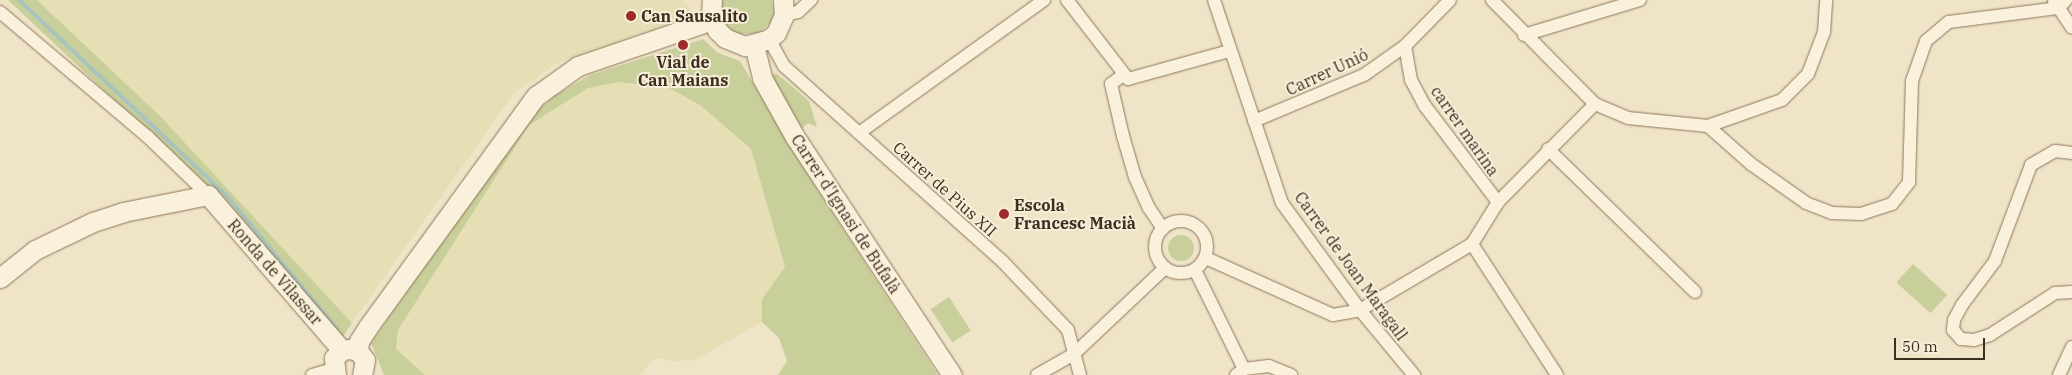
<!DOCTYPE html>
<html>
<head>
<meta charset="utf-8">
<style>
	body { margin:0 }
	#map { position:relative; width:2072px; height:375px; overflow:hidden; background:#f0e4c8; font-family:"IBM Plex Serif",serif }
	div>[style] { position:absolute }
	.farmland>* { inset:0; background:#e6deb5 }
	.green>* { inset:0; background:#c9cf9b; transform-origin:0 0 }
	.round { border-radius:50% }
	.stream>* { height:4px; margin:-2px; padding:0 2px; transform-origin:2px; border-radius:2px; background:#a9c4bc }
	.roads { filter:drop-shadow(0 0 1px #8d765c) drop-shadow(0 0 1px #8d765c) }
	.street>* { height:12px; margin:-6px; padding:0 6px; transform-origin:6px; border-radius:6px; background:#faf1dc }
	.street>.ring { margin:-6px; padding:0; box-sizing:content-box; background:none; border:12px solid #faf1dc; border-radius:50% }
	.secondary>* { height:19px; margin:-9.5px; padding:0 9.5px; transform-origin:9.5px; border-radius:9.5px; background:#faf1dc }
	.dots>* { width:14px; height:14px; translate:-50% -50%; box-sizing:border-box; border:2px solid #f7eed8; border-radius:50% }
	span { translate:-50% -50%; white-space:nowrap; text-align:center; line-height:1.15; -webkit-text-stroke:4px #f7eed8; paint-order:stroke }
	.poi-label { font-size:16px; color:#3d2e20; font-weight:700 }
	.left { translate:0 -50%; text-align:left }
	.street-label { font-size:16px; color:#3d2e20 }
	.scale { position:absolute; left:1894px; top:338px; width:91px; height:22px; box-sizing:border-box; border:2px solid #3d2e20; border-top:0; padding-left:6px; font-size:15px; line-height:18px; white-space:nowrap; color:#3d2e20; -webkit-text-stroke:4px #f7eed8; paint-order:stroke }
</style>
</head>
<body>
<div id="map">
	<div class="farmland">
		<i style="clip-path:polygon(37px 0,683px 0,696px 15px,558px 63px,515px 92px,352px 323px,160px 116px)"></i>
		<i style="clip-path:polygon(619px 82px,669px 88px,700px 105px,751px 149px,785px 268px,762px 299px,762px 322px,695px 360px,675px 361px,655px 358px,640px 375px,425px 375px,396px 349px,398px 330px,529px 125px,588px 88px)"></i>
	</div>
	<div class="green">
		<i style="clip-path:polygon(8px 0,37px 0,160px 116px,352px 323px,340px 341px,214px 194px)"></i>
		<i style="clip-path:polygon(722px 0,772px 0,774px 14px,770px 23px,758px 34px,737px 34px,723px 23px,720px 14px)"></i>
		<i style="clip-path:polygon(703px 39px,718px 53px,740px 61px,818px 191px,938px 375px,778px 375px,787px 361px,779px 338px,762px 322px,762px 299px,785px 267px,751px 149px,700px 105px,669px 88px,619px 82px,588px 88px,529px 125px,398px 330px,396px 349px,425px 375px,384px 375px,371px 343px,524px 123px,554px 96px,590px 75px)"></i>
		<i style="clip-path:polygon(776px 73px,809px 101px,817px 127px,808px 123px,799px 131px,767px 79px)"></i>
		<i class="round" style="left:1168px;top:235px;width:26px;height:26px"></i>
		<i style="left:1913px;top:264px;width:46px;height:25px;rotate:42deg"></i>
		<i style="left:949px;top:297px;width:40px;height:22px;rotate:57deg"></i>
	</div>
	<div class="stream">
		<i style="left:19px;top:0;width:287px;rotate:43.3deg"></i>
		<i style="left:228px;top:197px;width:171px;rotate:50.5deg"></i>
	</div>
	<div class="roads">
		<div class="street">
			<i style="left:1067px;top:0;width:100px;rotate:52.3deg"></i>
			<i style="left:1128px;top:79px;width:105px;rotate:-15.5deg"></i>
			<i style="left:1214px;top:0;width:214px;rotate:71.5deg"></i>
			<i style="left:1282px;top:203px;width:132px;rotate:53.9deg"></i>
			<i style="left:1360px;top:310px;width:85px;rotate:50.3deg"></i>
			<i style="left:1492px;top:0;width:146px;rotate:45.3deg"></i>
			<i style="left:1595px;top:104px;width:36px;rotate:23deg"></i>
			<i style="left:1628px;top:118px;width:80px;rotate:5.7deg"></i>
			<i style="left:1708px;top:126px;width:57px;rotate:41.5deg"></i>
			<i style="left:1751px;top:164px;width:67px;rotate:35.3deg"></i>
			<i style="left:1806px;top:203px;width:28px;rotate:21deg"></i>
			<i style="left:1832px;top:213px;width:29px;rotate:2deg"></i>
			<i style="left:1861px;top:214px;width:33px;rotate:-18deg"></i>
			<i style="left:1892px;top:204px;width:28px;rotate:-52deg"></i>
			<i style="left:1909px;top:182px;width:101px;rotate:-88.3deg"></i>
			<i style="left:1912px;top:81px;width:42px;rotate:-70.7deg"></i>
			<i style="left:1926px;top:41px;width:30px;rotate:-40deg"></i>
			<i style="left:1949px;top:22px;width:111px;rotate:-7.3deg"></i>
			<i style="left:2059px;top:8px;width:11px;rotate:-49deg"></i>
			<i style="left:2054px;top:1px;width:32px;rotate:56deg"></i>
			<i style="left:0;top:12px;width:194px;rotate:40.2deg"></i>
			<i style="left:148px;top:137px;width:83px;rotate:44deg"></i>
			<i style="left:784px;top:15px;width:14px;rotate:-12deg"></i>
			<i style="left:798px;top:12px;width:18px;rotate:-43deg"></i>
			<i style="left:1524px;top:35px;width:121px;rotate:-16.8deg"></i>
			<i style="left:769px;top:39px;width:31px;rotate:61deg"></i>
			<i style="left:784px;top:66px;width:294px;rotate:41.8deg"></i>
			<i style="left:1003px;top:262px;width:94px;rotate:46.3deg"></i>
			<i style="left:1068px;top:330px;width:47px;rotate:75.1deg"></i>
			<i style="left:1405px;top:46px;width:35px;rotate:80deg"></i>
			<i style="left:1411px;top:80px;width:30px;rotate:62deg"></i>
			<i style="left:1425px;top:106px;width:121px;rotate:52.8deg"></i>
			<i style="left:1123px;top:75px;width:15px;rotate:143deg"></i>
			<i style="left:1111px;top:84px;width:53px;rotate:77deg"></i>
			<i style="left:1123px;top:136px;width:43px;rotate:73.7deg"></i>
			<i style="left:1135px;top:177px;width:34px;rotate:66deg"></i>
			<i style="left:1149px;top:208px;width:25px;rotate:56deg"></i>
			<i style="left:1254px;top:121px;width:119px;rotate:-22.7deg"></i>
			<i style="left:1364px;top:75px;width:50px;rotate:-35.3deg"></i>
			<i style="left:1405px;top:46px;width:64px;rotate:-45.6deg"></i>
			<i style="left:1708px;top:126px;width:78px;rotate:-19.4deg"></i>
			<i style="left:1782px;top:100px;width:37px;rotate:-45deg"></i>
			<i style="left:1808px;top:74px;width:45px;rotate:-69.1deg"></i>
			<i style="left:1824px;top:32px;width:32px;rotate:-86deg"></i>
			<i style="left:859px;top:133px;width:228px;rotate:-35.7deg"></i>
			<i style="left:1548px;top:149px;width:205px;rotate:44.2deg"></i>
			<i style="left:2072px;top:153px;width:17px;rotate:-173deg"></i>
			<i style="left:2055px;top:151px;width:28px;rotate:150deg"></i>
			<i style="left:2031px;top:165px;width:103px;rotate:110.6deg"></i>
			<i style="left:1995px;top:261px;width:55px;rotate:126.9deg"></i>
			<i style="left:1962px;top:305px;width:17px;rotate:118deg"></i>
			<i style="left:1954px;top:320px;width:10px;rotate:96deg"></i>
			<i style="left:1953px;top:330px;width:12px;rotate:48deg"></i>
			<i style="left:1961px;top:339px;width:13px;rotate:4deg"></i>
			<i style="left:1974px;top:340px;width:17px;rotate:-17deg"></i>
			<i style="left:1990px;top:335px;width:77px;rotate:-32.9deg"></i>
			<i style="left:2055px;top:293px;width:17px;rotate:-3deg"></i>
			<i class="ring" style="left:1155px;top:221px;width:40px;height:40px"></i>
			<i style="left:1472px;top:244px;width:156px;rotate:57deg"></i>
			<i style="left:1206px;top:258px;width:139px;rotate:24.2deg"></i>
			<i style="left:1333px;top:315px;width:27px;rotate:-10deg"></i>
			<i style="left:1360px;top:310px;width:130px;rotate:-30.5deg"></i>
			<i style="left:1472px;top:244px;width:49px;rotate:-58.2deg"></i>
			<i style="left:1498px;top:202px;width:138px;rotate:-45.3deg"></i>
			<i style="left:1195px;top:270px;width:110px;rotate:63.7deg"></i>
			<i style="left:1244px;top:369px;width:10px;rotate:143deg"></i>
			<i style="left:1244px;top:369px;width:25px;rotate:-7deg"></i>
			<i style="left:1269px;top:366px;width:24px;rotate:22deg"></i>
			<i style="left:312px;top:375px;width:22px;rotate:-16deg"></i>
			<i style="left:1037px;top:375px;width:43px;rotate:-29.6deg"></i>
			<i style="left:1074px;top:354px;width:125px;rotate:-43.4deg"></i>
			<i style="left:2059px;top:375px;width:31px;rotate:-65deg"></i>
		</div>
		<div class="secondary">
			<i style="left:712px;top:0;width:13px;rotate:94deg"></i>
			<i style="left:711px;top:13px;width:18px;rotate:71deg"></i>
			<i style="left:717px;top:30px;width:11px;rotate:45deg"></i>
			<i style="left:725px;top:38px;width:22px;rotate:22deg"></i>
			<i style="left:745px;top:46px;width:25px;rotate:-16deg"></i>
			<i style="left:769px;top:39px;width:9px;rotate:-41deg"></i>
			<i style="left:776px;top:33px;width:20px;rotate:-66deg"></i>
			<i style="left:784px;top:15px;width:15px;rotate:-94deg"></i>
			<i style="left:754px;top:45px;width:34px;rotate:76deg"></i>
			<i style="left:762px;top:78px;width:68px;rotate:60.8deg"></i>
			<i style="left:795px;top:137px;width:285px;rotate:56.6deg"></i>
			<i style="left:0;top:278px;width:45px;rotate:-38.7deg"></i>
			<i style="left:35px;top:250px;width:64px;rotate:-25.8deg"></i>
			<i style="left:93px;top:222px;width:32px;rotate:-18deg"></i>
			<i style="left:123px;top:212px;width:87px;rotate:-11.3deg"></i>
			<i style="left:208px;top:195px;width:205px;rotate:49.2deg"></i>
			<i style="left:358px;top:351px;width:10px;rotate:-84deg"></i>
			<i style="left:359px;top:341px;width:17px;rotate:-57deg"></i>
			<i style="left:368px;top:327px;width:286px;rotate:-54deg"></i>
			<i style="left:536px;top:96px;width:52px;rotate:-35.5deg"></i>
			<i style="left:578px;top:66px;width:142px;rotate:-18.9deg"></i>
			<i style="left:336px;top:375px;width:17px;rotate:-97deg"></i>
			<i style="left:334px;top:358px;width:11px;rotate:-45deg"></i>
			<i style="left:342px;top:350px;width:8px;rotate:-7deg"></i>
			<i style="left:350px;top:349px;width:8px;rotate:14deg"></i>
			<i style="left:358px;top:351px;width:11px;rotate:52deg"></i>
			<i style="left:365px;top:360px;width:15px;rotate:101deg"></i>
		</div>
	</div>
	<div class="dots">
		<i style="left:631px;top:16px;background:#9e2a2b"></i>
		<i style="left:683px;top:45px;background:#9e2a2b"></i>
		<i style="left:1004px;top:214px;background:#9e2a2b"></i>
	</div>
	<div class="poi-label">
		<span class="left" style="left:641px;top:16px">Can Sausalito</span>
		<span style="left:683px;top:71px">Vial de<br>Can Maians</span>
		<span class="left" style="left:1014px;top:214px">Escola<br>Francesc Macià</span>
	</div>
	<div class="street-label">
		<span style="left:1327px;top:72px;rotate:-25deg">Carrer Unió</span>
		<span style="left:1465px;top:131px;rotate:55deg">carrer marina</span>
		<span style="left:945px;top:189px;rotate:42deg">Carrer de Pius XII</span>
		<span style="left:846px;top:214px;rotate:57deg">Carrer d'Ignasi de Bufalà</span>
		<span style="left:1351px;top:266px;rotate:54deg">Carrer de Joan Maragall</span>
		<span style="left:275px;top:272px;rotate:49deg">Ronda de Vilassar</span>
	</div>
	<div class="scale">50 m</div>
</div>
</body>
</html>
